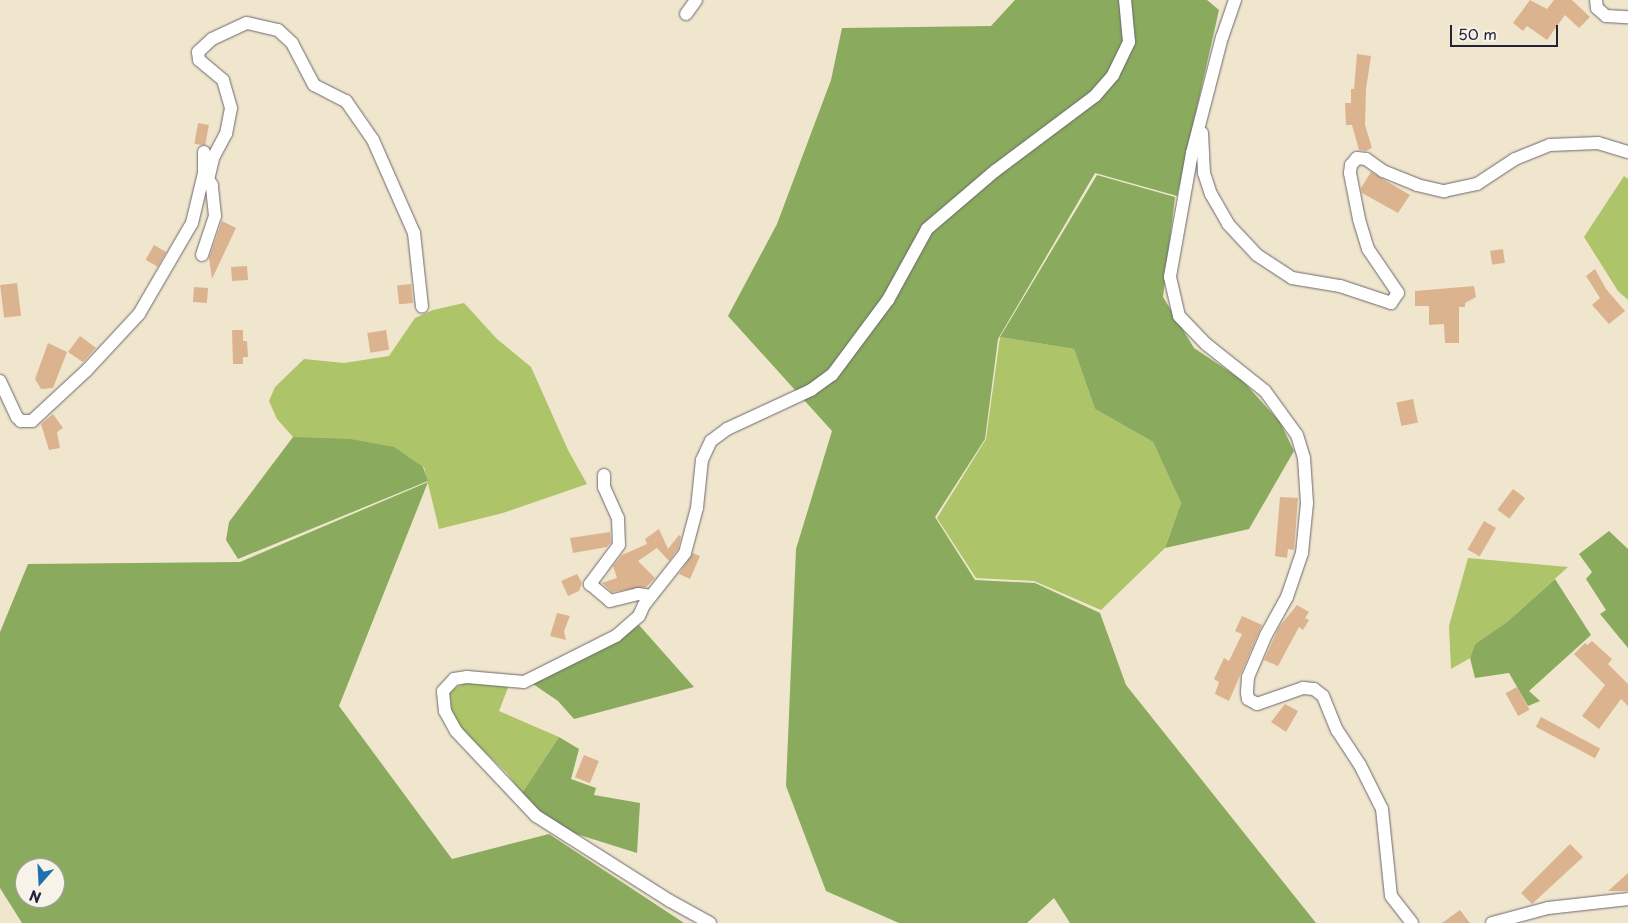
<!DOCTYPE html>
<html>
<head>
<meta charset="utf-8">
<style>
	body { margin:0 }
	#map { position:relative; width:1628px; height:923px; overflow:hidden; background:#f0e6cd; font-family:"Playpen Sans",sans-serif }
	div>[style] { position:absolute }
	.green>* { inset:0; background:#adc469 }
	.forest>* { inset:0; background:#8aaa5d }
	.building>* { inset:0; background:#dcb38f; transform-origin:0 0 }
	.roads { filter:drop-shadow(0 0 1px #6a676e) drop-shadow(0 0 1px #6a676e) }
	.street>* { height:12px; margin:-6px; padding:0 6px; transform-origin:6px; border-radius:6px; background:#fff }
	span { translate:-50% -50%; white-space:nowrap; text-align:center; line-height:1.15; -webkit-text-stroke:4px #f7f3e8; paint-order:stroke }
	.north { position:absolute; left:15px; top:858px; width:50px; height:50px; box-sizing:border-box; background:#f7f3e8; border:1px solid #a29fa3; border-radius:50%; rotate:199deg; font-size:14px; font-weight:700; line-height:20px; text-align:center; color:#22223b }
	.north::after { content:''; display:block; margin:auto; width:18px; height:22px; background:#1f6fb2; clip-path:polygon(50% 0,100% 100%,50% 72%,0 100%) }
	.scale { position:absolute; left:1450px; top:25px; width:108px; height:22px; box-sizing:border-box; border:2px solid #22223b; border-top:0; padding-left:6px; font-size:15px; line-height:18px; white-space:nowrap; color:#22223b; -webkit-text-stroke:4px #f7f3e8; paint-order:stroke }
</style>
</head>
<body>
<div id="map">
	<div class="green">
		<i style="clip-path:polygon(1624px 176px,1628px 179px,1628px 300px,1618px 291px,1584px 237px)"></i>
		<i style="clip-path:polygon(464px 303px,497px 339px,531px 367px,568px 450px,587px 484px,503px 513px,439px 529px,424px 467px,293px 437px,277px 419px,269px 401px,275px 387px,304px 359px,344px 363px,389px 356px,415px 318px,433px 310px)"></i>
		<i style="clip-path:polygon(1000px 337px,1074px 349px,1095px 409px,1153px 442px,1181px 503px,1165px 548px,1101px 610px,1034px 581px,976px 578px,937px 518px,986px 439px)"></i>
		<i style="clip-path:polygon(1468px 558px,1568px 567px,1507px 622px,1475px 644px,1470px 658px,1451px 669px,1449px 626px)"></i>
		<i style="clip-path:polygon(466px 682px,509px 685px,499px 711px,559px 737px,522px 793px,506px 772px,457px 726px,451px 711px,450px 691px)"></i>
	</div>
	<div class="forest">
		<i style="clip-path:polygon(1015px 0,1207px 0,1219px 10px,1177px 196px,1095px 173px,998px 339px,985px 439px,935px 517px,975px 580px,1035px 583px,1100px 613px,1126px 685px,1316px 923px,1070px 923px,1054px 898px,1027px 923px,899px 923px,826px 891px,786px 786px,796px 549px,832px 431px,728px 316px,777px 224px,831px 80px,842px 28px,991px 26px)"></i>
		<i style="clip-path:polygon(1097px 175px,1175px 197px,1163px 297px,1194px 348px,1242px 380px,1280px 422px,1294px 451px,1249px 529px,1165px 548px,1181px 503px,1153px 442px,1095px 409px,1074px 349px,1000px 337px)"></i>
		<i style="clip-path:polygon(293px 437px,350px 439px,394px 447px,423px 467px,428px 481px,238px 559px,226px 540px,229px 522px)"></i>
		<i style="clip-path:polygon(evenodd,428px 482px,339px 706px,452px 859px,549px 834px,684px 923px,22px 923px,0 888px,0 632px,28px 564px,240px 562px,428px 482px,25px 868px,55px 868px,55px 898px,25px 898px,25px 868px)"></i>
		<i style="clip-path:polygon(1609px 531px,1628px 549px,1628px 648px,1600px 614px,1606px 610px,1586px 579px,1592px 572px,1579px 554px)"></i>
		<i style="clip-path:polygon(1555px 579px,1591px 635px,1529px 691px,1540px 701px,1528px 706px,1509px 673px,1475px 678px,1470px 658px,1475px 644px,1507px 622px)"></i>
		<i style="clip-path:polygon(639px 625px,694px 687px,574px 719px,558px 701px,533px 684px,621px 638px)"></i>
		<i style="clip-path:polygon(559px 737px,579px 749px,571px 779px,596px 788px,594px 795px,640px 803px,637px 853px,570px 832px,543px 814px,522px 793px)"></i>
	</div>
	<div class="building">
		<i style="clip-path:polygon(1530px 0,1547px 9px,1554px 0,1572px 0,1590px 17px,1579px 28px,1565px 15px,1547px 40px,1527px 26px,1523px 31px,1513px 23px)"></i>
		<i style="clip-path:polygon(1357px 54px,1371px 56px,1366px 89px,1365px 125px,1372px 148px,1366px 151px,1359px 150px,1352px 125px,1346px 125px,1345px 103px,1351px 103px,1351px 89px,1354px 89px)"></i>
		<i style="left:198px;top:123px;width:11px;height:21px;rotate:10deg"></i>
		<i style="clip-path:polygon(1371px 172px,1410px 195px,1398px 213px,1362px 193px,1361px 188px)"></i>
		<i style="clip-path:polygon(222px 221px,236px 228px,212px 279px,209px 258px)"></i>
		<i style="left:154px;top:245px;width:14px;height:17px;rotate:30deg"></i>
		<i style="left:1503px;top:249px;width:14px;height:13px;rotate:82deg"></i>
		<i style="left:247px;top:266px;width:14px;height:16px;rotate:86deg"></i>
		<i style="clip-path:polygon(1595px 269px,1606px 289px,1625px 311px,1609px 324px,1592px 305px,1600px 298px,1586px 276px)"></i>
		<i style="left:17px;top:283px;width:33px;height:17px;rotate:83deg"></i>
		<i style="left:411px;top:284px;width:19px;height:14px;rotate:84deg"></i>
		<i style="clip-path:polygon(1474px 286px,1476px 297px,1465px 303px,1465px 307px,1459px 307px,1459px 343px,1445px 343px,1444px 324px,1429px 325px,1429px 306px,1415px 306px,1415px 291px)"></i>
		<i style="left:194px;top:287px;width:14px;height:15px;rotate:4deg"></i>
		<i style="clip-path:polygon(232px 330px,243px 330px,243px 341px,247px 341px,248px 357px,243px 357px,243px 364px,233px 364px)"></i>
		<i style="left:386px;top:330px;width:20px;height:19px;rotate:81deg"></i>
		<i style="clip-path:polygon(80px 336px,96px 348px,83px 362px,68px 352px)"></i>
		<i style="clip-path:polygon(48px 343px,67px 352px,53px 388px,41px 389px,35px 379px)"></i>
		<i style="left:1413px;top:399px;width:24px;height:17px;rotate:78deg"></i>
		<i style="clip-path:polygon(53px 414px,63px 428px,57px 432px,60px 448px,49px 450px,41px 424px)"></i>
		<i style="left:1513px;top:489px;width:15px;height:26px;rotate:37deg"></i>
		<i style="clip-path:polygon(1280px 497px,1298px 498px,1294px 550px,1288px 549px,1287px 558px,1275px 556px)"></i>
		<i style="left:1484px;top:521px;width:14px;height:33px;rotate:30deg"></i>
		<i style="clip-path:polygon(659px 529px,668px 549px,679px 535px,681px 537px,678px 549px,669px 561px,657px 548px,638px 561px,655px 578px,646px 587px,612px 592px,602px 583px,617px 578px,613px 566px,622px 555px,647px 544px,645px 539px)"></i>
		<i style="clip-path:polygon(610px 532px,611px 542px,607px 547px,573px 553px,570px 538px)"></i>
		<i style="clip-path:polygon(693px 553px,700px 556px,690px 579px,679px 574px)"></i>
		<i style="clip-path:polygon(577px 574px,582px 583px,579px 591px,568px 596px,561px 581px)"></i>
		<i style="clip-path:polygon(1297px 605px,1309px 612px,1305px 618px,1309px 620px,1303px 630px,1299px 627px,1278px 666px,1264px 660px,1279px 627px)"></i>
		<i style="clip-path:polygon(557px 613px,570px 616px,564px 631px,566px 640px,550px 636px)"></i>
		<i style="clip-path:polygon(1242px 616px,1262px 625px,1229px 701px,1215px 694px,1219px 682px,1214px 679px,1224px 658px,1229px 661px,1242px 634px,1235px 631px)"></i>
		<i style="clip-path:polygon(1592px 641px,1612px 659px,1608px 664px,1628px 684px,1628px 706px,1621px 699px,1599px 729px,1582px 716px,1605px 685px,1574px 654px,1585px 643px,1587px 645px)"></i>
		<i style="left:1517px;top:687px;width:26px;height:13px;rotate:61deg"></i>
		<i style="clip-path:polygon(1285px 704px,1298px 711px,1286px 732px,1271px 722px)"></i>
		<i style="left:1541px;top:717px;width:67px;height:11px;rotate:28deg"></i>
		<i style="left:584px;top:755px;width:16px;height:24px;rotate:22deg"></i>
		<i style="clip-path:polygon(1570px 844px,1583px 857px,1532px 904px,1521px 893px)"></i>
		<i style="clip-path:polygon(1628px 873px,1628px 891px,1608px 891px)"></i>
		<i style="clip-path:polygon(1460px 910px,1470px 923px,1442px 923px)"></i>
	</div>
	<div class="roads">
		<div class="street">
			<i style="left:1235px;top:0;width:39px;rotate:109deg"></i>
			<i style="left:1222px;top:37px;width:120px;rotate:104.5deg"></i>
			<i style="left:1192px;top:153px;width:126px;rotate:100.1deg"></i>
			<i style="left:1170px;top:277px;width:40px;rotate:77deg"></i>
			<i style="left:1179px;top:316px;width:39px;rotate:46deg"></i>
			<i style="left:1206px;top:344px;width:75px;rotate:38.5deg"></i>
			<i style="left:1265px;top:391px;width:54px;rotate:54deg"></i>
			<i style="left:1297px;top:435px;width:24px;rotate:73deg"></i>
			<i style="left:1304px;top:458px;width:45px;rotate:86.2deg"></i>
			<i style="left:1307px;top:503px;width:50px;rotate:95.7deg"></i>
			<i style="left:1302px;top:553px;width:46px;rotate:108.8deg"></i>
			<i style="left:1287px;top:597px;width:43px;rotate:118.9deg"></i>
			<i style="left:1266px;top:635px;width:46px;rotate:113.2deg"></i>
			<i style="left:1248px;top:677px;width:16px;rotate:94deg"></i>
			<i style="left:1247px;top:693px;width:6px;rotate:81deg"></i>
			<i style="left:1248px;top:699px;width:10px;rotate:29deg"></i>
			<i style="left:1257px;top:704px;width:49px;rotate:-19.2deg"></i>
			<i style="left:1303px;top:688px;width:11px;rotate:5deg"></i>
			<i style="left:1314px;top:689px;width:11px;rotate:38deg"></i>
			<i style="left:1323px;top:696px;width:37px;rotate:68deg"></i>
			<i style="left:1337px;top:730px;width:42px;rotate:56.7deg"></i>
			<i style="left:1360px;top:765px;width:49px;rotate:63.4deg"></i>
			<i style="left:1382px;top:809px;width:87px;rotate:84.1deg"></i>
			<i style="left:1391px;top:896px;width:34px;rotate:52deg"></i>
			<i style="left:1596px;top:0;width:8px;rotate:83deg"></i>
			<i style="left:1597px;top:8px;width:12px;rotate:42deg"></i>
			<i style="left:1606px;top:16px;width:22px;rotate:3deg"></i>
			<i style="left:686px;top:14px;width:17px;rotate:-54deg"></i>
			<i style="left:1202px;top:133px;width:40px;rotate:87.1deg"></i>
			<i style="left:1204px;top:173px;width:22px;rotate:72deg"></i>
			<i style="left:1211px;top:194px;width:34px;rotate:60deg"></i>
			<i style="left:1228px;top:224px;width:42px;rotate:46.9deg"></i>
			<i style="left:1257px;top:255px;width:42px;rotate:33.3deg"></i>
			<i style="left:1292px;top:278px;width:49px;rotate:9.5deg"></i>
			<i style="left:1340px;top:286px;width:54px;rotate:18.4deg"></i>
			<i style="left:1391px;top:303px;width:12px;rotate:-55deg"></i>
			<i style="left:1398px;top:293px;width:53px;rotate:-124.3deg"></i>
			<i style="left:1368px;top:249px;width:31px;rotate:-107deg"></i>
			<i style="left:1359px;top:219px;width:47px;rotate:-101.1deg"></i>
			<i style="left:1350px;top:173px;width:8px;rotate:-83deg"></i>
			<i style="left:1351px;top:165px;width:9px;rotate:-49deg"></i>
			<i style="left:1357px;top:158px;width:9px;rotate:6deg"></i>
			<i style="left:1366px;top:159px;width:21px;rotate:35deg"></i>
			<i style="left:1383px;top:171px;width:37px;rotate:22deg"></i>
			<i style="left:1417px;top:185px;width:28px;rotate:13deg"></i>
			<i style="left:1444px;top:191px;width:34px;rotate:-12deg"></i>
			<i style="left:1477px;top:184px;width:45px;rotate:-33.3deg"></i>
			<i style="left:1515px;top:159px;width:38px;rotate:-22deg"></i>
			<i style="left:1550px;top:145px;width:48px;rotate:-2.4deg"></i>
			<i style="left:1598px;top:143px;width:31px;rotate:17deg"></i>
			<i style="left:209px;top:176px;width:18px;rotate:-77deg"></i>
			<i style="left:213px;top:158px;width:27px;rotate:-62deg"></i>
			<i style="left:226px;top:134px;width:26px;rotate:-79deg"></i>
			<i style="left:231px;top:108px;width:29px;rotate:-106deg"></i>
			<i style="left:223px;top:80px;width:31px;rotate:-140deg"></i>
			<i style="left:199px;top:60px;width:8px;rotate:-97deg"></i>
			<i style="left:198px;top:52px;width:19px;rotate:-43deg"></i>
			<i style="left:212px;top:39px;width:38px;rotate:-25deg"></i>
			<i style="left:247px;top:23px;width:32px;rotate:13deg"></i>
			<i style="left:278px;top:30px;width:19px;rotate:43deg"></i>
			<i style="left:292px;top:43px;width:47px;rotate:62.4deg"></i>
			<i style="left:314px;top:85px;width:36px;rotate:27deg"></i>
			<i style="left:346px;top:101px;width:47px;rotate:55.3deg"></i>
			<i style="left:373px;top:140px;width:102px;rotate:66.2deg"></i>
			<i style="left:414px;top:233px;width:74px;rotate:83.8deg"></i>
			<i style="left:202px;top:255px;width:41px;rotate:-71.6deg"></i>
			<i style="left:215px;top:216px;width:31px;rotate:-96deg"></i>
			<i style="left:212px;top:185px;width:14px;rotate:-124deg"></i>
			<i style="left:0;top:381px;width:40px;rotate:65deg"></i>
			<i style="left:17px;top:417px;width:6px;rotate:45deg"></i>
			<i style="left:21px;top:421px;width:11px"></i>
			<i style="left:32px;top:421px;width:74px;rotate:-42.8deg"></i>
			<i style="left:86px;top:371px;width:78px;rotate:-47.1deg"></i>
			<i style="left:139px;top:314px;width:105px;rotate:-59.8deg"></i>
			<i style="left:192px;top:223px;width:51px;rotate:-76.5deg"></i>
			<i style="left:204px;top:173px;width:21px;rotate:-90deg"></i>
			<i style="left:604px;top:475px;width:12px;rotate:90deg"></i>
			<i style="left:604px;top:487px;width:34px;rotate:66deg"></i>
			<i style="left:618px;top:518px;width:27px;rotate:88deg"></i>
			<i style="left:619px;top:545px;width:49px;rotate:126.6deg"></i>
			<i style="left:590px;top:584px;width:26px;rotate:40deg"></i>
			<i style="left:610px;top:601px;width:29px;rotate:-14deg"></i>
			<i style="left:638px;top:594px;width:13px;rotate:9deg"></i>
			<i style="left:710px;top:923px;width:46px;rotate:-151.2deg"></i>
			<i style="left:670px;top:901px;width:159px;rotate:-147.6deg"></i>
			<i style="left:536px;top:816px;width:117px;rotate:-133.3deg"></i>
			<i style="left:456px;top:731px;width:23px;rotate:-119deg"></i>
			<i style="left:445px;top:711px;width:20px;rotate:-96deg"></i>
			<i style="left:443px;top:691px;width:16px;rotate:-47deg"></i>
			<i style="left:454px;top:679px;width:13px;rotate:-9deg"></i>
			<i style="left:467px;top:677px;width:57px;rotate:5deg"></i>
			<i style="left:524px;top:682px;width:103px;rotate:-26.6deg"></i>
			<i style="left:616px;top:636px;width:30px;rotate:-41deg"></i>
			<i style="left:639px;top:616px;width:12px;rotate:-66deg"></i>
			<i style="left:644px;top:605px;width:66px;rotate:-51.7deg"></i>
			<i style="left:685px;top:553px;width:47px;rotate:-75.1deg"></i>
			<i style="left:697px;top:508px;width:48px;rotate:-84.1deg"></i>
			<i style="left:702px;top:460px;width:21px;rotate:-65deg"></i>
			<i style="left:711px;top:441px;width:20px;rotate:-37deg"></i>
			<i style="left:727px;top:429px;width:93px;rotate:-24.9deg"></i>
			<i style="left:811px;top:390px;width:26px;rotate:-36deg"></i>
			<i style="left:832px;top:375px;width:94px;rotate:-53.3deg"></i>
			<i style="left:888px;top:300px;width:81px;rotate:-61.2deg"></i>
			<i style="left:927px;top:229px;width:89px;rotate:-40.5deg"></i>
			<i style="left:995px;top:171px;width:125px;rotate:-36.9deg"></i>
			<i style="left:1095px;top:96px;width:28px;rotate:-49deg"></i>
			<i style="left:1113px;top:75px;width:37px;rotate:-64deg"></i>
			<i style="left:1129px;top:42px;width:42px;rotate:-95.4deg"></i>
			<i style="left:1492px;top:923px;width:58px;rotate:-15deg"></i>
			<i style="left:1548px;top:908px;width:81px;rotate:-6.4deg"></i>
		</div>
	</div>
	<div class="north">N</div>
	<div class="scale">50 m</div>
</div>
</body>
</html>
